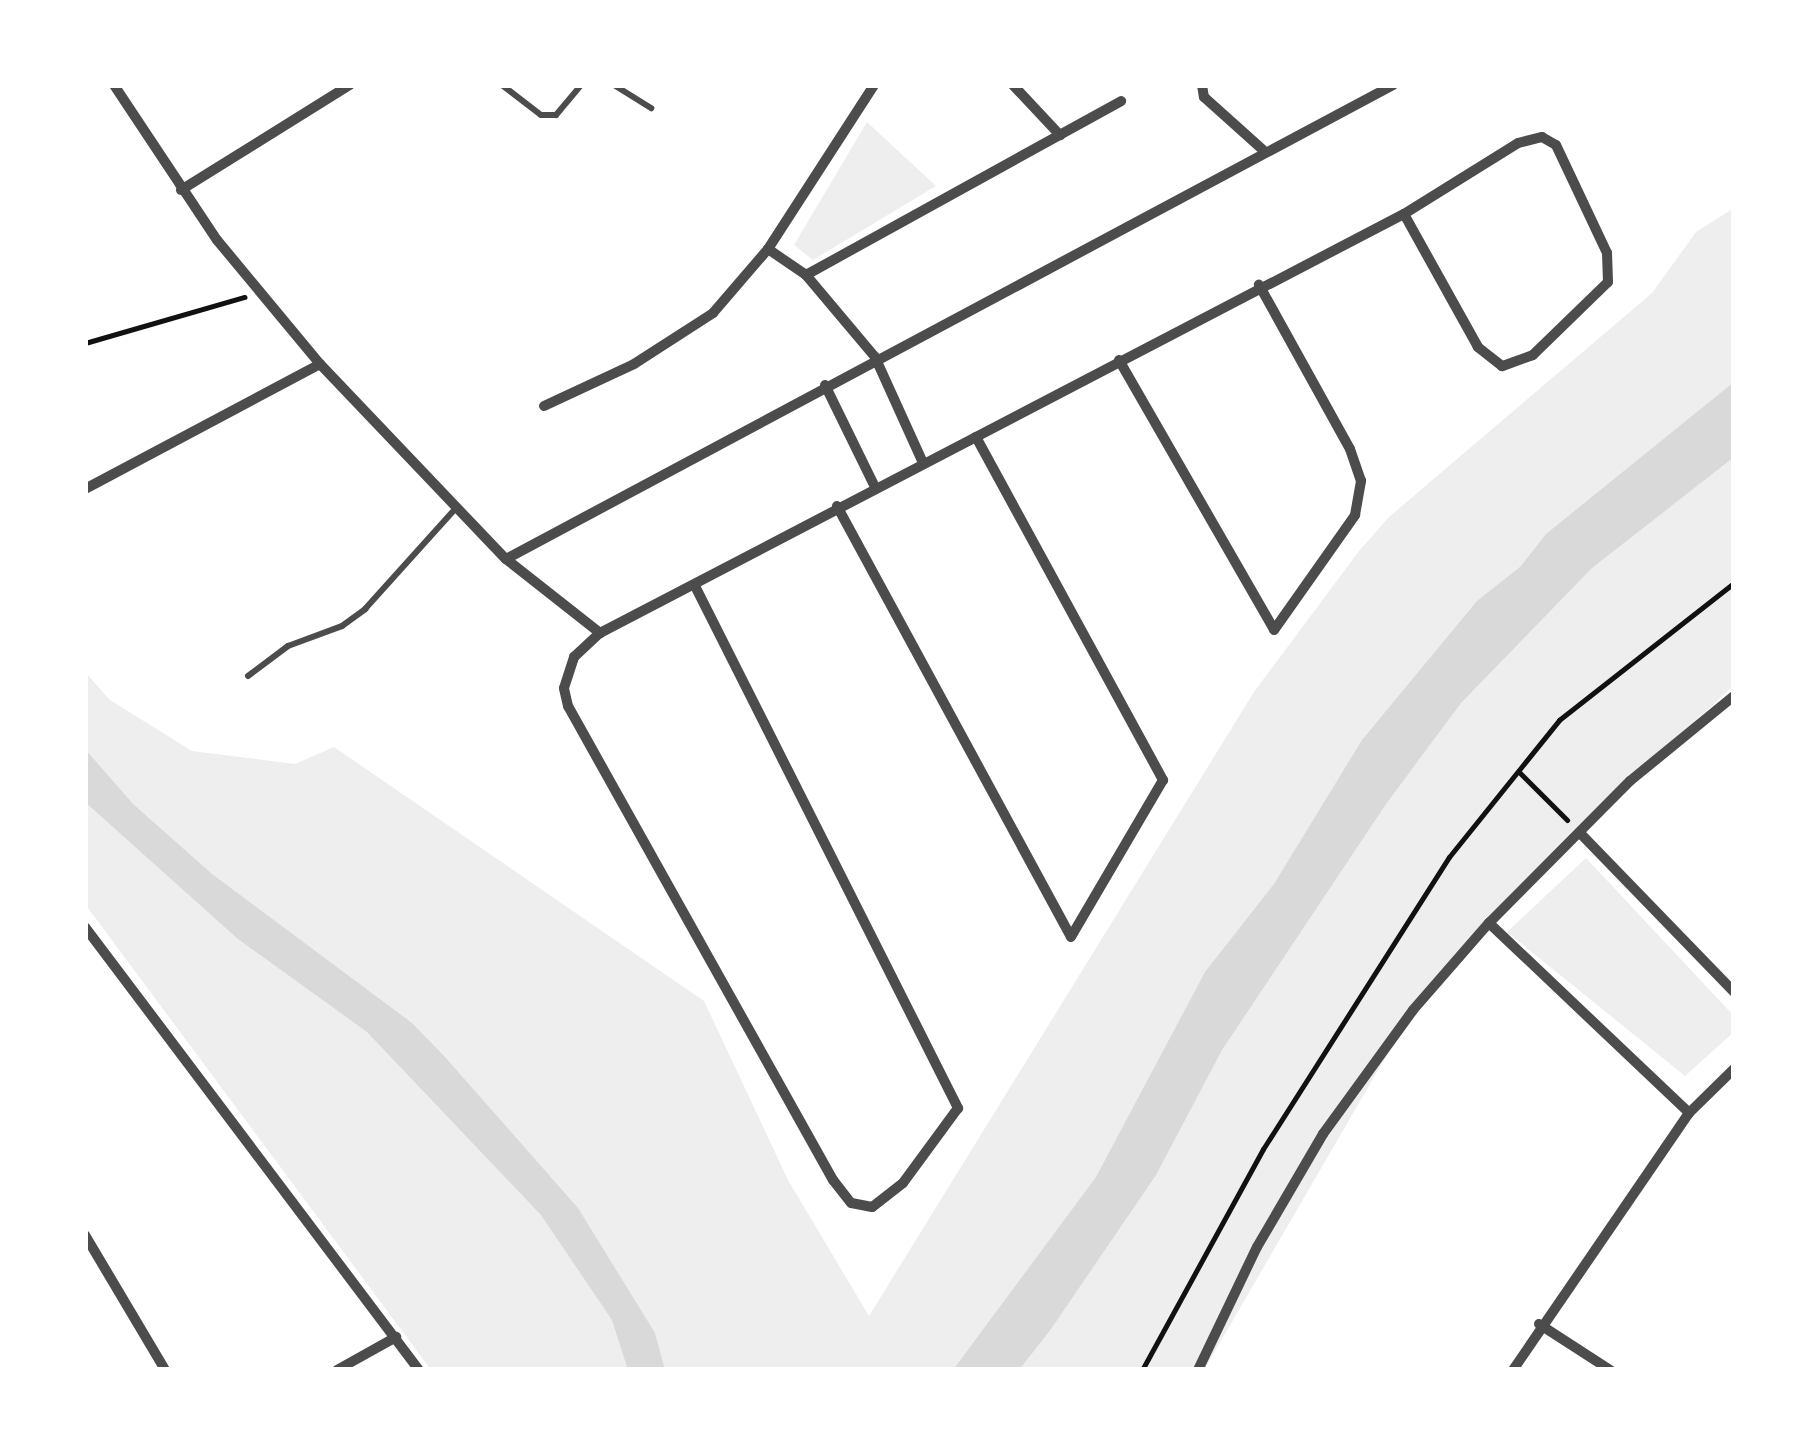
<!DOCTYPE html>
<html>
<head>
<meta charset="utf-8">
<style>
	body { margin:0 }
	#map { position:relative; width:1819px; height:1455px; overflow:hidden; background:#fff; font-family:Rubik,sans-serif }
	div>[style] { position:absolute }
	.green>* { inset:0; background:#eee }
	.water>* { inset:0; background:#d9d9d9 }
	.path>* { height:5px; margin:-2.5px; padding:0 2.5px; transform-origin:2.5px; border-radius:2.5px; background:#111 }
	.service>* { height:6px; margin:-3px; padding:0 3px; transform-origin:3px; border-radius:3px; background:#4c4c4c }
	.minor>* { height:10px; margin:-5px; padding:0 5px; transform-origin:5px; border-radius:5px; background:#4c4c4c }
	span { translate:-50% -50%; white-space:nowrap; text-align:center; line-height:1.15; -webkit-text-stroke:9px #fff; paint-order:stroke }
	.frame { position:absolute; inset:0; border:88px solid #fff; pointer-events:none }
</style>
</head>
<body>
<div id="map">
	<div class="green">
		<i style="clip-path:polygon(867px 122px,936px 186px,813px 260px,794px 245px)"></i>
		<i style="clip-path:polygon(1734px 208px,1734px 685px,1630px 781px,1413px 1010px,1204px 1370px,431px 1370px,85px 904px,85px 672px,110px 700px,192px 751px,295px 764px,334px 747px,704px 1001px,788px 1180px,869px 1316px,1254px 692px,1359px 551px,1389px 517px,1652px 293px,1696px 232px)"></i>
		<i style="clip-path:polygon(1586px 858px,1734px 1016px,1734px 1032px,1685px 1076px,1507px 932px)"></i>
	</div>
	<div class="water">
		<i style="clip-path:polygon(1734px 382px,1734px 457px,1592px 568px,1461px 703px,1386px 804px,1222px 1050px,1156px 1175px,1051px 1329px,1019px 1370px,953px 1370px,1096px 1177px,1205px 972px,1274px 884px,1362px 740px,1477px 601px,1520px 567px,1546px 534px)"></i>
		<i style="clip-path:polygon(85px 749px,133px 804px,212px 874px,412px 1023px,445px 1057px,578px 1208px,655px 1333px,665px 1370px,628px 1370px,612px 1320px,541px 1215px,367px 1032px,238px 939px,85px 802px)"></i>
	</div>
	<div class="path">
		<i style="left:85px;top:343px;width:166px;rotate:-16.1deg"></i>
		<i style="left:1519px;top:772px;width:68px;rotate:45deg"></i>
		<i style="left:1142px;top:1370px;width:252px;rotate:-61.3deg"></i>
		<i style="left:1263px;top:1149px;width:346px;rotate:-57.5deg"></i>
		<i style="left:1449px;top:857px;width:176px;rotate:-51.2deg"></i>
		<i style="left:1559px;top:720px;width:222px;rotate:-38.1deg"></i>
	</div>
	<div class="service">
		<i style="left:502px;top:85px;width:49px;rotate:37.6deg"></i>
		<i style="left:541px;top:115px;width:15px"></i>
		<i style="left:556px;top:115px;width:39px;rotate:-50deg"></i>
		<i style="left:614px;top:85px;width:44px;rotate:31.9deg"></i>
		<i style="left:248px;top:676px;width:50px;rotate:-36.9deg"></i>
		<i style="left:288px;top:646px;width:58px;rotate:-20.3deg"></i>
		<i style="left:342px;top:626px;width:29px;rotate:-36deg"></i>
		<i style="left:365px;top:609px;width:136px;rotate:-48deg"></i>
	</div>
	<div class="minor">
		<i style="left:114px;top:85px;width:186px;rotate:56.4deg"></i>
		<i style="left:217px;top:240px;width:161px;rotate:50.3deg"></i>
		<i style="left:320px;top:364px;width:269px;rotate:46.4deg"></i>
		<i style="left:506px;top:559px;width:120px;rotate:38.2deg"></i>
		<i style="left:1013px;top:85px;width:69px;rotate:46.8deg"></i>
		<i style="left:1202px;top:85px;width:12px;rotate:81deg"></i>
		<i style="left:1204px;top:97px;width:79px;rotate:41.9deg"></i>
		<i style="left:181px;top:190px;width:199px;rotate:-31.9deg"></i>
		<i style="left:768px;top:249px;width:46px;rotate:34.4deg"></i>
		<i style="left:806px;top:275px;width:107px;rotate:49.9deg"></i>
		<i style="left:875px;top:357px;width:116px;rotate:65.6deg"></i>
		<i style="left:806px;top:275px;width:360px;rotate:-28.9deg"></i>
		<i style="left:1119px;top:360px;width:311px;rotate:60.1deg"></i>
		<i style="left:1274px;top:630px;width:141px;rotate:-54.8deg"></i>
		<i style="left:1355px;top:515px;width:35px;rotate:-80deg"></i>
		<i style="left:1361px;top:481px;width:34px;rotate:-109deg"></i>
		<i style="left:1350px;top:449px;width:188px;rotate:-119deg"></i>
		<i style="left:825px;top:385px;width:114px;rotate:63.9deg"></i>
		<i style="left:544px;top:406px;width:99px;rotate:-25deg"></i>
		<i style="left:634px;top:364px;width:94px;rotate:-32.8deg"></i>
		<i style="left:713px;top:313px;width:84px;rotate:-49.3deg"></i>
		<i style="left:768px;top:249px;width:195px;rotate:-57.1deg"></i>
		<i style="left:976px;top:437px;width:391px;rotate:61.4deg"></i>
		<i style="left:1163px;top:780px;width:182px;rotate:120.4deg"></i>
		<i style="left:85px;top:489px;width:266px;rotate:-28deg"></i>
		<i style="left:837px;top:506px;width:490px;rotate:61.5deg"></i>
		<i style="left:506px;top:559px;width:1006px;rotate:-28.12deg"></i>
		<i style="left:695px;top:586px;width:585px;rotate:63.26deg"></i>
		<i style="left:958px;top:1108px;width:93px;rotate:126.3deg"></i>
		<i style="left:903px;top:1183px;width:39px;rotate:142deg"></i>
		<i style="left:872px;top:1207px;width:21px;rotate:-169deg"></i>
		<i style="left:851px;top:1203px;width:29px;rotate:-128deg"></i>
		<i style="left:833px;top:1180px;width:543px;rotate:-119.21deg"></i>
		<i style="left:568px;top:706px;width:18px;rotate:-103deg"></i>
		<i style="left:564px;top:688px;width:33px;rotate:-72deg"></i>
		<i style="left:574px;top:657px;width:35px;rotate:-43deg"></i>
		<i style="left:600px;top:633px;width:907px;rotate:-27.53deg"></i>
		<i style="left:1404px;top:214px;width:134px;rotate:-31.9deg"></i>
		<i style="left:1518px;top:143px;width:25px;rotate:-14deg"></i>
		<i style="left:1542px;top:137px;width:16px;rotate:30deg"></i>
		<i style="left:1556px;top:145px;width:119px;rotate:64.7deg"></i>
		<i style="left:1607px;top:253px;width:29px;rotate:88deg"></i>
		<i style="left:1608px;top:282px;width:105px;rotate:135.8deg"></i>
		<i style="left:1533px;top:355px;width:33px;rotate:160deg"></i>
		<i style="left:1502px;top:366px;width:31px;rotate:-142deg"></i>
		<i style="left:1478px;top:347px;width:152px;rotate:-119.1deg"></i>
		<i style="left:1580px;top:833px;width:221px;rotate:45.9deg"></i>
		<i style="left:1489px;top:923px;width:276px;rotate:43.5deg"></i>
		<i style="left:85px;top:927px;width:555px;rotate:52.99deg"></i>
		<i style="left:85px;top:1235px;width:157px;rotate:59.3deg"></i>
		<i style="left:1539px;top:1324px;width:85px;rotate:32.9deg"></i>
		<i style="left:337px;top:1370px;width:68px;rotate:-29.2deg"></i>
		<i style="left:1198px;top:1370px;width:136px;rotate:-64.4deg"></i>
		<i style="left:1257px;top:1247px;width:131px;rotate:-59.7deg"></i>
		<i style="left:1323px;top:1134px;width:153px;rotate:-54deg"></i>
		<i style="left:1413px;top:1010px;width:116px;rotate:-48.9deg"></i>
		<i style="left:1489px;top:923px;width:200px;rotate:-45.2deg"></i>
		<i style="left:1630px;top:781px;width:134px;rotate:-39.3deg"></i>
		<i style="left:1513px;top:1370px;width:311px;rotate:-55.6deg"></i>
		<i style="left:1689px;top:1113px;width:63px;rotate:-44.4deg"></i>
	</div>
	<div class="frame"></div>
</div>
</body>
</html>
